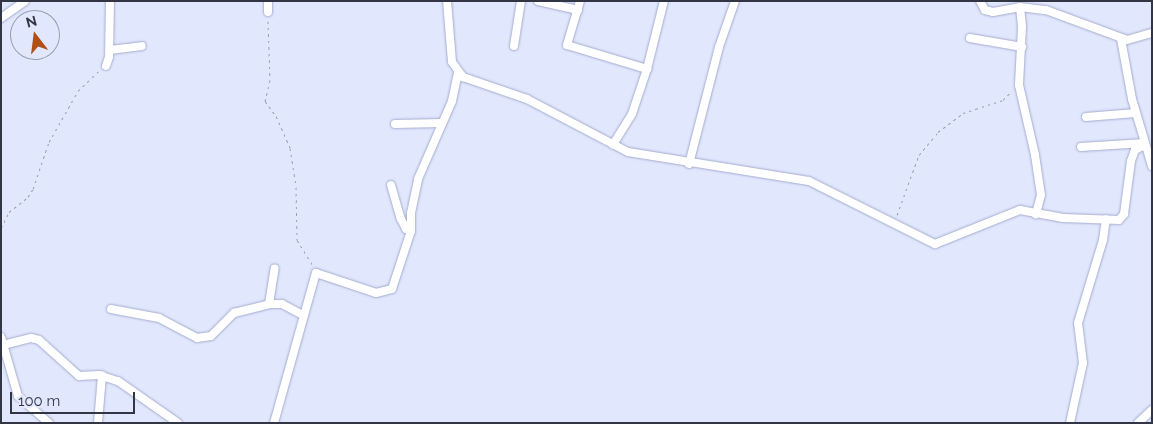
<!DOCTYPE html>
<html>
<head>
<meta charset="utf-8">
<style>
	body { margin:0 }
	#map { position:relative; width:1153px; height:424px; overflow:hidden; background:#e1e7fd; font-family:Raleway,sans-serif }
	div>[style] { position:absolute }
	.path>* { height:1px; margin-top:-0.5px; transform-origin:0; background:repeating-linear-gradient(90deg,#9ba0b3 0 2.5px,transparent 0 6.5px) }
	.roads { filter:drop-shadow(0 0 1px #a3acce) drop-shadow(0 0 1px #a3acce) }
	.street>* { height:8px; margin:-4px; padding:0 4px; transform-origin:4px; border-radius:4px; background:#fff }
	span { translate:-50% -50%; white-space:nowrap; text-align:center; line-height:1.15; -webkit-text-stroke:4.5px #e1e7fd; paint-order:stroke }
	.frame { position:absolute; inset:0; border:2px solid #323644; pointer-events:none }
	.north { position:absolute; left:10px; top:10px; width:50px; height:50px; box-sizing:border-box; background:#e1e7fd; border:1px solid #9ba0b3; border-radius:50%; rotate:345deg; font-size:14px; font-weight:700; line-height:20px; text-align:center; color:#323644 }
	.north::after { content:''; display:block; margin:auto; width:18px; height:22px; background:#b14f14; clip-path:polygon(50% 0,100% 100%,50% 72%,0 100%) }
	.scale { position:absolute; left:10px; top:392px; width:125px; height:22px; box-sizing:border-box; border:2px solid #323644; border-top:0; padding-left:6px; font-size:15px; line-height:18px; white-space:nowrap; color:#323644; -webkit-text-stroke:4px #e1e7fd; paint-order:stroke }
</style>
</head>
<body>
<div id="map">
	<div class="path">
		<i style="left:268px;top:21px;width:59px;rotate:88.1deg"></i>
		<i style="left:270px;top:80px;width:22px;rotate:103deg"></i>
		<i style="left:265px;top:101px;width:19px;rotate:54deg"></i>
		<i style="left:276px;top:116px;width:35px;rotate:66deg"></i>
		<i style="left:290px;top:148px;width:39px;rotate:81deg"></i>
		<i style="left:296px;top:187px;width:53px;rotate:88.9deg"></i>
		<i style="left:297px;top:240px;width:31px;rotate:58deg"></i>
		<i style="left:897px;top:215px;width:64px;rotate:-69.9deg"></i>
		<i style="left:919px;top:155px;width:30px;rotate:-50deg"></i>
		<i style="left:938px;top:132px;width:31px;rotate:-37deg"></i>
		<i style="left:963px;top:113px;width:42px;rotate:-18deg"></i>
		<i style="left:1003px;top:100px;width:11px;rotate:-45deg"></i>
		<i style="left:1px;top:228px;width:18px;rotate:-63deg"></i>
		<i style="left:9px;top:212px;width:24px;rotate:-38deg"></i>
		<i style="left:28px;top:197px;width:9px;rotate:-58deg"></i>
		<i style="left:33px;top:189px;width:50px;rotate:-71.2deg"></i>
		<i style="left:49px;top:142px;width:59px;rotate:-60.4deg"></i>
		<i style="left:78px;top:91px;width:29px;rotate:-44deg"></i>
	</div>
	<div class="roads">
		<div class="street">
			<i style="left:447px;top:1px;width:61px;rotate:85.3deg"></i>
			<i style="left:452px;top:62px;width:19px;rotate:54deg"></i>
			<i style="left:463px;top:77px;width:68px;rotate:19deg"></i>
			<i style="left:527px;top:99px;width:114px;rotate:27.7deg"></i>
			<i style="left:628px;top:152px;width:183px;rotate:9.1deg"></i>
			<i style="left:809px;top:181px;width:141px;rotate:26.6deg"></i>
			<i style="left:935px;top:244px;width:92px;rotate:-21.8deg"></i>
			<i style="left:1020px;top:210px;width:44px;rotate:10.5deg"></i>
			<i style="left:1063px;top:218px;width:56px;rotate:2deg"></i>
			<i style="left:1119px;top:220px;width:8px;rotate:-50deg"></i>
			<i style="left:1124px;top:214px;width:53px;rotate:-82.5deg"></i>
			<i style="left:1131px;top:161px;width:12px;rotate:-70deg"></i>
			<i style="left:1135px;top:150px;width:11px;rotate:-27deg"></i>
			<i style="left:538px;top:1px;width:41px;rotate:12.7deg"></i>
			<i style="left:580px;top:1px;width:46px;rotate:106.5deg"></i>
			<i style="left:567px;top:45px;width:84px;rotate:16.7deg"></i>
			<i style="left:647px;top:69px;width:47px;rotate:108.4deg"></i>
			<i style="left:632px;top:114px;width:36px;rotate:122deg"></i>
			<i style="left:980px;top:1px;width:10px;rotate:61deg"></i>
			<i style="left:985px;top:10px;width:8px;rotate:14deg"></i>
			<i style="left:993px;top:12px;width:27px;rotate:-10deg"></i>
			<i style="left:1020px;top:7px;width:26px;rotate:7deg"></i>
			<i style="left:1046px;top:10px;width:86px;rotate:20.3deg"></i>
			<i style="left:1127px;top:40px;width:26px;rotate:-16deg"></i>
			<i style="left:1020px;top:7px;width:20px;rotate:84deg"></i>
			<i style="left:1022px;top:27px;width:58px;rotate:93deg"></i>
			<i style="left:1019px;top:85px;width:72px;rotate:77.1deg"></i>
			<i style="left:1035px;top:155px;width:40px;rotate:81.5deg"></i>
			<i style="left:1041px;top:195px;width:20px;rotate:105deg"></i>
			<i style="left:268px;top:12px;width:11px;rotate:-90deg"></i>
			<i style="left:1px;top:18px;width:29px;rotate:-35deg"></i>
			<i style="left:970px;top:38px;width:53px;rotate:9.8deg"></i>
			<i style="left:1121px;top:39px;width:61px;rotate:79.6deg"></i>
			<i style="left:1132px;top:99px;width:70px;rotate:73.4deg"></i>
			<i style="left:514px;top:46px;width:46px;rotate:-81.2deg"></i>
			<i style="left:110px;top:50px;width:32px;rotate:-7deg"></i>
			<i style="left:106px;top:66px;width:9px;rotate:-72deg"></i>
			<i style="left:109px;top:57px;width:56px;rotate:-89deg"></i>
			<i style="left:647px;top:69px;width:70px;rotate:-76deg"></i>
			<i style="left:1086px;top:117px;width:50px;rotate:-4.6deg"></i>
			<i style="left:395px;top:124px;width:47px;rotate:-1.2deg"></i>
			<i style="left:1081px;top:147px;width:63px;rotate:-3.6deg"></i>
			<i style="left:689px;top:164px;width:121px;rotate:-75.6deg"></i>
			<i style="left:719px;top:47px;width:49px;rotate:-70.8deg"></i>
			<i style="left:391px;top:185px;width:35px;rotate:74deg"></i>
			<i style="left:401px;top:219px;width:11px;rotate:63deg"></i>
			<i style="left:406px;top:229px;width:5px;rotate:22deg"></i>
			<i style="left:269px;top:304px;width:36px;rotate:-81deg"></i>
			<i style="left:111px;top:309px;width:49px;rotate:10.6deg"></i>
			<i style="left:159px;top:318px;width:43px;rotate:27.8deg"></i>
			<i style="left:197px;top:338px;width:14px;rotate:-8deg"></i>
			<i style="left:211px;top:336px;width:33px;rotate:-45deg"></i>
			<i style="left:234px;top:313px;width:36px;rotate:-14deg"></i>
			<i style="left:269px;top:304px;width:13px"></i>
			<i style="left:282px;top:304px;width:24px;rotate:28deg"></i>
			<i style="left:1px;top:337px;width:61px;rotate:73.9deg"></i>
			<i style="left:18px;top:396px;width:41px;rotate:41.1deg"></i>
			<i style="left:3px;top:345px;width:29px;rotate:-14deg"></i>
			<i style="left:31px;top:338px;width:8px;rotate:14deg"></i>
			<i style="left:39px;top:340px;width:54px;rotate:42deg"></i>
			<i style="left:79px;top:376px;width:20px;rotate:-3deg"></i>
			<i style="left:99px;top:375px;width:20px;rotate:18deg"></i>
			<i style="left:118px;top:381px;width:73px;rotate:35deg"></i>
			<i style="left:98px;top:423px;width:48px;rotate:-85.2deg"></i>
			<i style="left:274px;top:423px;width:156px;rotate:-74.4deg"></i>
			<i style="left:316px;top:273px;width:63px;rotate:18.4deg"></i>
			<i style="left:376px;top:293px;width:16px;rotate:-14deg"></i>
			<i style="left:392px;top:289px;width:61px;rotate:-71.9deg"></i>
			<i style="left:411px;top:231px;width:18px;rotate:-90deg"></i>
			<i style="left:411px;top:213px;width:35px;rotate:-78deg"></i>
			<i style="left:418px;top:179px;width:85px;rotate:-66.4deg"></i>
			<i style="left:452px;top:101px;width:29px;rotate:-78deg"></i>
			<i style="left:1070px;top:423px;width:61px;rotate:-77.8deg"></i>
			<i style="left:1083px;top:363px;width:40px;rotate:-97.1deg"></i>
			<i style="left:1078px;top:323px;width:87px;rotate:-73.2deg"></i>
			<i style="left:1103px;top:240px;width:21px;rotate:-82deg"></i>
			<i style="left:1138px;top:423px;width:19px;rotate:-43deg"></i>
		</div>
	</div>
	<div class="frame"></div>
	<div class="north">N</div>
	<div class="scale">100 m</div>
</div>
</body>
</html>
